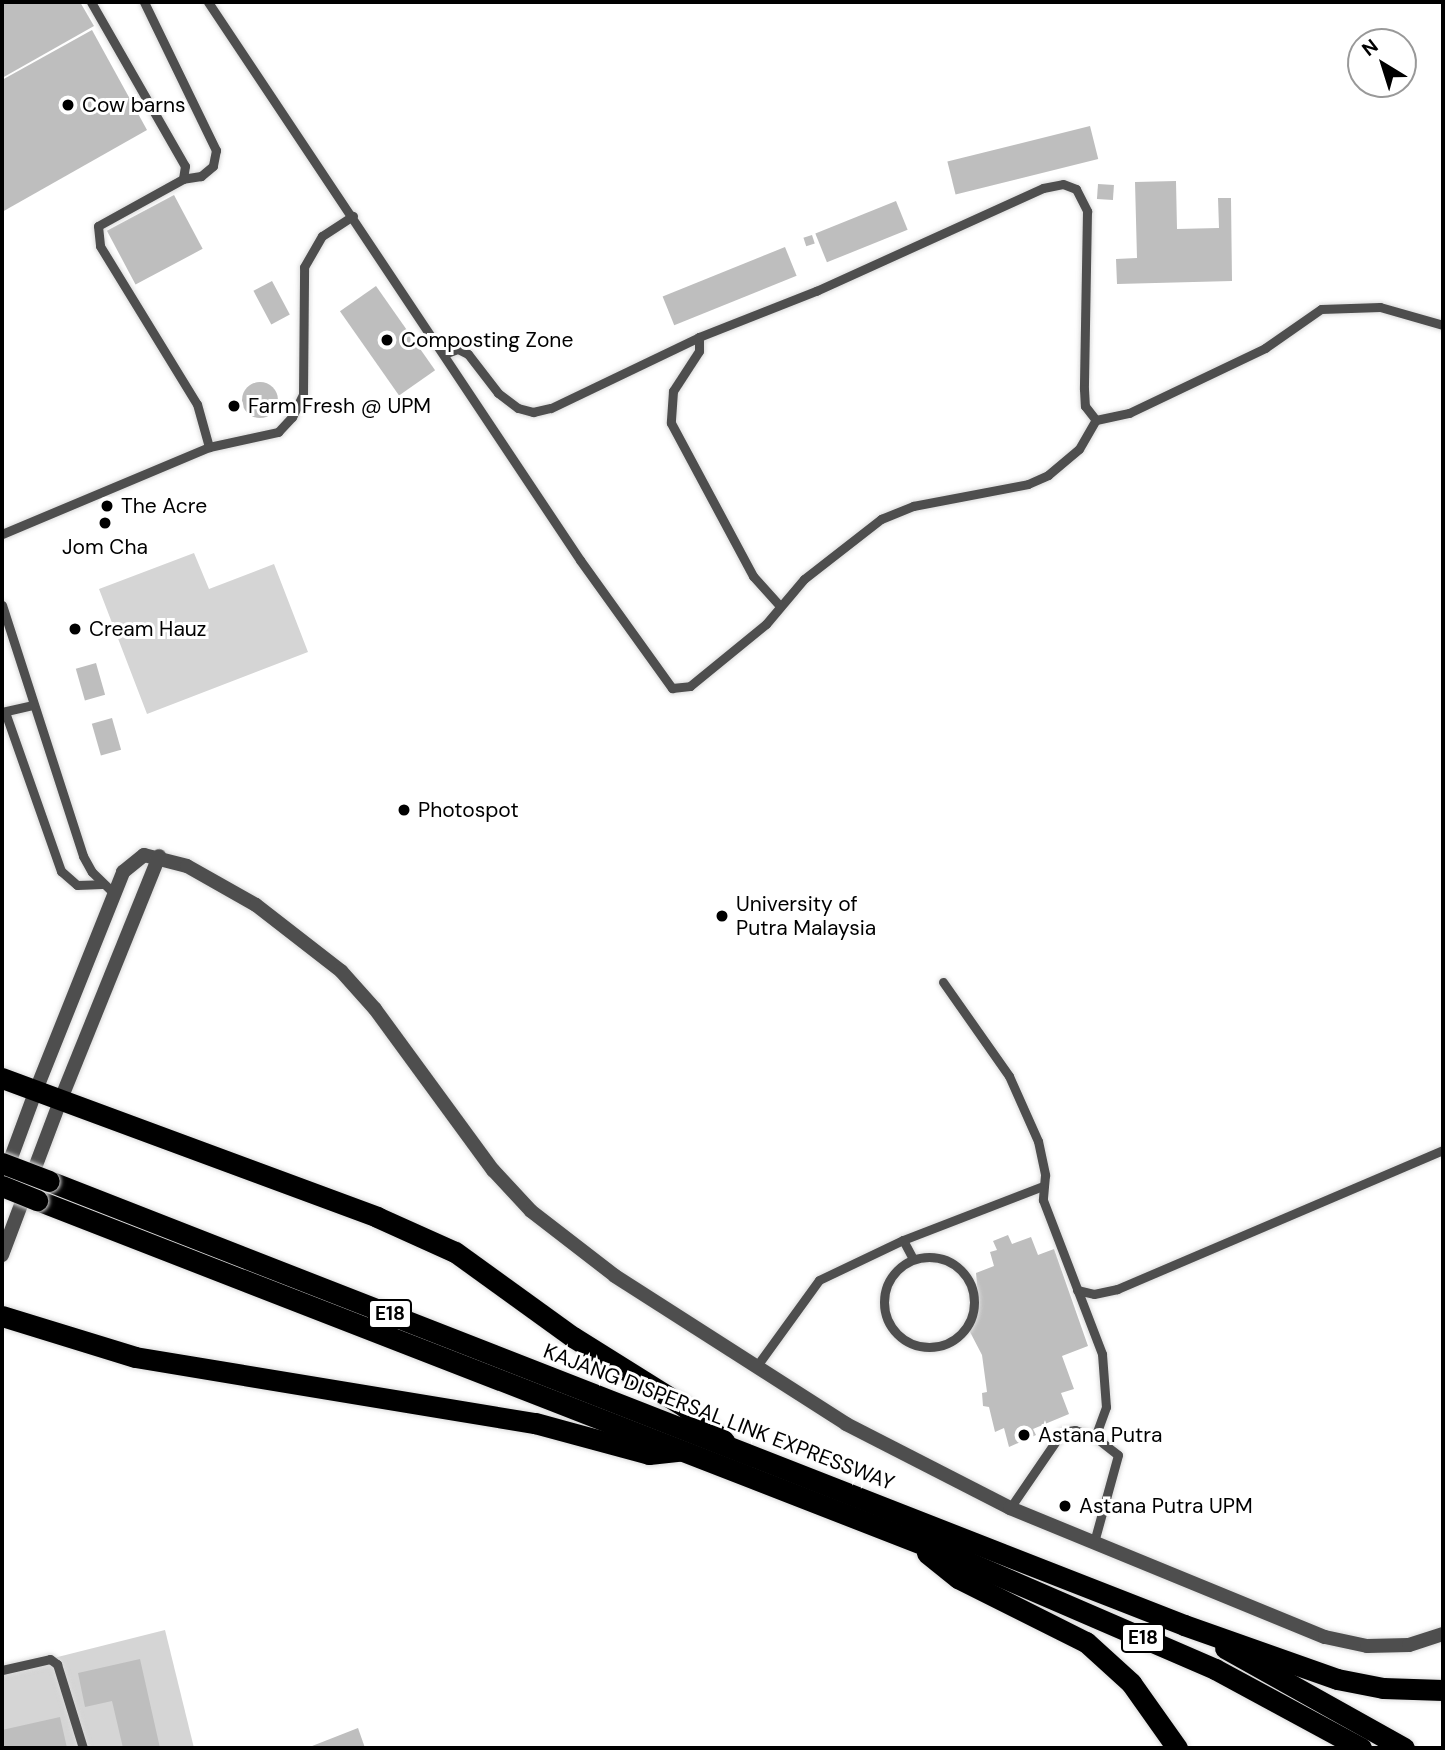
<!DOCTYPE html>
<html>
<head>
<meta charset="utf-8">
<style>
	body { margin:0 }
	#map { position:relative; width:1445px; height:1750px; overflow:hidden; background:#fff; font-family:"DM Sans",sans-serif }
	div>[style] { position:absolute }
	.green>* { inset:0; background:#d5d5d5 }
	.building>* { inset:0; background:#bebebe; transform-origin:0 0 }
	.round { border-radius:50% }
	.roads { filter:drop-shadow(0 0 2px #dbdbdb) drop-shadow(0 0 2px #dbdbdb) }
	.service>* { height:9px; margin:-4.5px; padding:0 4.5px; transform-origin:4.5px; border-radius:4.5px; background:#4e4e4e }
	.service>.ring { margin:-4.5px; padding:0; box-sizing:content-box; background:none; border:9px solid #4e4e4e; border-radius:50% }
	.minor>* { height:14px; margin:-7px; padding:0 7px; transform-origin:7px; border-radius:7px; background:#4e4e4e }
	.tertiary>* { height:14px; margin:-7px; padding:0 7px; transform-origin:7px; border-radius:7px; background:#4e4e4e }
	.motorway>* { height:21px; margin:-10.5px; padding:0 10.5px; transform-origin:10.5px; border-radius:10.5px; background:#000 }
	.bridges { filter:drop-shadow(0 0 2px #dbdbdb) drop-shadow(0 0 2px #dbdbdb) }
	.motorway-bridge>* { height:21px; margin:-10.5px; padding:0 10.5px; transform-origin:10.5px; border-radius:10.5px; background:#000 }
	.dots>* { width:19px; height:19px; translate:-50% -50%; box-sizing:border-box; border:4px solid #fff; border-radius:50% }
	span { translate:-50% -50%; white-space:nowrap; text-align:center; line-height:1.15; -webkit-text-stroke:6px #fff; paint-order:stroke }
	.shield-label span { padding:2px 5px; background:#fff; border:2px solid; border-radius:5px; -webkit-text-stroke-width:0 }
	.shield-label { font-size:19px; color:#000; font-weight:700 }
	.poi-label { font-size:21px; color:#000 }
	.left { translate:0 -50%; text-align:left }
	.street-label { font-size:21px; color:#000 }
	.frame { position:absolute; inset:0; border:4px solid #000; pointer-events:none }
	.north { position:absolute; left:1347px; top:28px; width:70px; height:70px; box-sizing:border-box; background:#fff; border:2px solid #999; border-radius:50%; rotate:322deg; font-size:19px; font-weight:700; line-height:28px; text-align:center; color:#000 }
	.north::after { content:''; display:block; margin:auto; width:24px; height:32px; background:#000; clip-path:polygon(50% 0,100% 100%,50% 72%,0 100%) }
</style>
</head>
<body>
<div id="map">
	<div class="green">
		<i style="clip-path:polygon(194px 553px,209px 589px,274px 564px,308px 652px,147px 714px,99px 589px)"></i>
		<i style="clip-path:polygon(165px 1630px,194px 1748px,2px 1748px,2px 1671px)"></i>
	</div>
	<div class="building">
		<i style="clip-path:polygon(2px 2px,80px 2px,94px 26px,2px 78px)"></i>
		<i style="clip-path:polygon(92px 30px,147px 130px,2px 212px,2px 80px)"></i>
		<i style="left:1090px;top:126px;width:34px;height:147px;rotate:76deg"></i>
		<i style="clip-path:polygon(1176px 181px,1177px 229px,1219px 228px,1218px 198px,1231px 198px,1232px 281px,1117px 284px,1116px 259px,1137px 258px,1135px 182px)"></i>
		<i style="left:1098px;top:184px;width:16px;height:15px;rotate:4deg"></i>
		<i style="left:174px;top:195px;width:61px;height:76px;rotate:62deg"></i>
		<i style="left:896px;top:201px;width:31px;height:87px;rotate:68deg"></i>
		<i style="left:812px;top:235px;width:9px;height:9px;rotate:72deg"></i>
		<i style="left:785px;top:247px;width:31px;height:132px;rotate:68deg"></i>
		<i style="left:272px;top:281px;width:38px;height:21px;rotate:62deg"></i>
		<i style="left:376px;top:286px;width:103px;height:44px;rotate:55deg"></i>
		<i class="round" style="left:242px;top:382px;width:36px;height:36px"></i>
		<i style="left:96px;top:663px;width:33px;height:21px;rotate:74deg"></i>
		<i style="left:112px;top:718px;width:33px;height:21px;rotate:74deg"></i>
		<i style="clip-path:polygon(1008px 1235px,1012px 1244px,1031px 1237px,1038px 1255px,1054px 1249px,1088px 1346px,1062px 1356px,1074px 1389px,1061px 1393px,1069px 1414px,1033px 1429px,1036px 1435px,1009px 1447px,1004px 1428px,995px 1432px,989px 1407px,983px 1406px,982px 1393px,987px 1392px,982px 1355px,969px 1330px,979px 1307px,976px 1273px,994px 1266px,990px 1252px,997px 1250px,993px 1241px)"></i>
		<i style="clip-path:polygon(140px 1659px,160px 1748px,123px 1748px,112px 1701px,85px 1707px,78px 1673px)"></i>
		<i style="clip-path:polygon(60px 1717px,67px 1748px,2px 1748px,2px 1730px)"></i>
		<i style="clip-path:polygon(358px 1728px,365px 1748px,307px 1748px)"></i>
	</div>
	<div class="roads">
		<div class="service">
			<i style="left:91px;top:2px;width:189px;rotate:60.2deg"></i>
			<i style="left:185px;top:166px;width:13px;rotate:99deg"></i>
			<i style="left:183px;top:179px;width:97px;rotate:151.1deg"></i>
			<i style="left:98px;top:226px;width:20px;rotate:84deg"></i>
			<i style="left:100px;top:246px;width:185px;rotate:58.5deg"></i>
			<i style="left:197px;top:404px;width:45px;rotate:74.4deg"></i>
			<i style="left:144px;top:2px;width:165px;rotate:64.1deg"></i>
			<i style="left:216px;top:150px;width:16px;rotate:101deg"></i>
			<i style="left:213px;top:166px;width:16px;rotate:140deg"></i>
			<i style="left:201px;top:176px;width:18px;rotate:171deg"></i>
			<i style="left:208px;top:2px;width:671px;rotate:56.31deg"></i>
			<i style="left:580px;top:560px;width:158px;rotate:54.3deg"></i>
			<i style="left:672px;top:688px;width:18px;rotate:-6deg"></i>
			<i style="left:690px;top:686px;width:98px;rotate:-39.2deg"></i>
			<i style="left:766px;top:624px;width:59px;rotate:-49.8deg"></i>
			<i style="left:804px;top:579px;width:98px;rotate:-37.9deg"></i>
			<i style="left:881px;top:519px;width:35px;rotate:-22deg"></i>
			<i style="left:913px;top:506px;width:117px;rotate:-10.8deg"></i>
			<i style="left:1028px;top:484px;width:22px;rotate:-24deg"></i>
			<i style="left:1048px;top:475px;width:40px;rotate:-40deg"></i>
			<i style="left:1079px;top:449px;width:34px;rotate:-60deg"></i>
			<i style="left:699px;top:337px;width:14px;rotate:90deg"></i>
			<i style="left:699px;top:351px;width:48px;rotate:123deg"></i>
			<i style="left:673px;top:391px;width:32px;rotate:94deg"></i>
			<i style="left:671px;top:423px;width:174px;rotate:61.8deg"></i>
			<i style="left:753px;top:576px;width:38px;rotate:48deg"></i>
			<i style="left:444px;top:354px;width:15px;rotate:-20deg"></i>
			<i style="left:458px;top:349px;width:11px;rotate:27deg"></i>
			<i style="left:468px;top:354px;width:49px;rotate:52.4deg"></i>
			<i style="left:498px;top:393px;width:25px;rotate:37deg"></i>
			<i style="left:518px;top:408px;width:16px;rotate:15deg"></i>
			<i style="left:533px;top:412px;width:18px;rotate:-13deg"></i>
			<i style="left:551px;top:408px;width:164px;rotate:-25.6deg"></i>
			<i style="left:699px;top:337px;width:126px;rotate:-21.5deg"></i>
			<i style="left:816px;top:291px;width:249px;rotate:-24.4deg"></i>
			<i style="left:1043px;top:188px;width:20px;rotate:-11deg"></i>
			<i style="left:1063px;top:184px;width:14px;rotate:21deg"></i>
			<i style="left:1076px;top:189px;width:25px;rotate:63deg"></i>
			<i style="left:1087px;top:211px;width:178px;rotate:91deg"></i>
			<i style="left:1084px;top:389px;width:17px;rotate:87deg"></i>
			<i style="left:1085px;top:406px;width:18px;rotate:52deg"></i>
			<i style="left:1096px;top:420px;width:34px;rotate:-12deg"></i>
			<i style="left:1129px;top:413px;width:151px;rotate:-25.5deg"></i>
			<i style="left:1265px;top:348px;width:68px;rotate:-34.9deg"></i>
			<i style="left:1321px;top:309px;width:59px;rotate:-1.9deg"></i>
			<i style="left:1380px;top:307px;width:66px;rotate:15.9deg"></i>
			<i style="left:2px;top:534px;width:225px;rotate:-22.8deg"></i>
			<i style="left:209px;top:447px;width:71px;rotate:-12.3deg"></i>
			<i style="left:278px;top:432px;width:21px;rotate:-47deg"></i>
			<i style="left:292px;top:417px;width:25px;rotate:-64deg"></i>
			<i style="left:303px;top:394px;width:127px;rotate:-89.5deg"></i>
			<i style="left:304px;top:267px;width:36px;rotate:-60deg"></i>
			<i style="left:322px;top:236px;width:37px;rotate:-33deg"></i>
			<i style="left:2px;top:605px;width:264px;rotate:72.1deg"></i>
			<i style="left:83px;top:856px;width:18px;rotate:61deg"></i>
			<i style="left:92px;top:872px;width:29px;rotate:44deg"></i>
			<i style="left:2px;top:712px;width:31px;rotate:-13deg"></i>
			<i style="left:5px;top:712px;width:169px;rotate:70.6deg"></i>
			<i style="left:61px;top:871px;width:21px;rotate:41deg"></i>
			<i style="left:77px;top:885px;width:25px;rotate:-2deg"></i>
			<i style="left:943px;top:982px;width:115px;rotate:54.9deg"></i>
			<i style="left:1009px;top:1076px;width:71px;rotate:66deg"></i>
			<i style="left:1038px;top:1141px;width:35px;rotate:78deg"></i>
			<i style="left:1045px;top:1175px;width:25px;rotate:95deg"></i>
			<i style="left:1043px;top:1200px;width:165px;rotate:69deg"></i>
			<i style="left:1102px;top:1354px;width:53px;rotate:85.7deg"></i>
			<i style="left:1106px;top:1407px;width:32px;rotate:110deg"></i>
			<i style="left:903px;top:1240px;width:21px;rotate:62deg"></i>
			<i class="ring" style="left:884px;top:1257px;width:81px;height:81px"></i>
			<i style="left:1077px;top:1290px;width:17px;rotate:13deg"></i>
			<i style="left:1094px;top:1294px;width:24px;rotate:-12deg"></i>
			<i style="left:1117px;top:1289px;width:354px;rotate:-23.1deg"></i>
			<i style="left:756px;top:1367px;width:107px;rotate:-54.1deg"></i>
			<i style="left:819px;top:1280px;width:93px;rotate:-25.5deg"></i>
			<i style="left:903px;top:1240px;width:150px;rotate:-21.1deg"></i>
			<i style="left:1010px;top:1508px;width:92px;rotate:-55.6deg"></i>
			<i style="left:1062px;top:1432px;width:13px;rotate:-9deg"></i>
			<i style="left:1075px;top:1430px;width:21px;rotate:19deg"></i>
			<i style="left:1095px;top:1437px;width:29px;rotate:38deg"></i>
			<i style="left:1118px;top:1455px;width:90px;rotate:105.4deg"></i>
			<i style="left:2px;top:1670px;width:49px;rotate:-12.9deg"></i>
			<i style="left:50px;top:1659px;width:9px;rotate:36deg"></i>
			<i style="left:57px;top:1664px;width:88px;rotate:72.8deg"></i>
		</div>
		<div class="minor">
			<i style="left:36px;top:1090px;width:235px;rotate:-68.2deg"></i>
			<i style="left:123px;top:872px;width:27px;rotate:-39deg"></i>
			<i style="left:144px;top:855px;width:44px;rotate:14.3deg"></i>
			<i style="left:187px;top:866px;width:79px;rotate:29.5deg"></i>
			<i style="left:256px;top:905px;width:108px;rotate:37.8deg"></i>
			<i style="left:341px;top:971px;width:51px;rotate:48.2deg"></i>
			<i style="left:375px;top:1009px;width:200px;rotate:53.8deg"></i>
			<i style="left:493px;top:1170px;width:56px;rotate:47.2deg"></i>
			<i style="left:531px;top:1211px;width:106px;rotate:37.7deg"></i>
			<i style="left:615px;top:1276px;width:274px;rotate:32.6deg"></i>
			<i style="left:846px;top:1424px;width:184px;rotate:27.1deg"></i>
			<i style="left:1010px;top:1508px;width:340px;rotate:22.3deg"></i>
			<i style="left:1325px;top:1637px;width:43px;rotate:12.1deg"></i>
			<i style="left:1367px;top:1646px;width:42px;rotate:-1.4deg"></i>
			<i style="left:1409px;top:1645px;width:36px;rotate:-18deg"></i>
			<i style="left:61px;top:1099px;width:262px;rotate:-68deg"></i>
		</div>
		<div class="tertiary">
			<i style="left:2px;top:1182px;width:98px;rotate:-69.7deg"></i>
			<i style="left:2px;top:1255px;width:167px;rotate:-69.3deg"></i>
		</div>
		<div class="motorway">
			<i style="left:2px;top:1078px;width:400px;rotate:20.3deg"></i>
			<i style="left:377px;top:1217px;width:85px;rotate:24.2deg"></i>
			<i style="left:455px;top:1252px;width:145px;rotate:35.8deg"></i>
			<i style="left:573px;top:1337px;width:132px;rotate:32deg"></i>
			<i style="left:685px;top:1407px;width:52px;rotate:41.1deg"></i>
			<i style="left:49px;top:1181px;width:1219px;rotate:21.36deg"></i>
			<i style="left:1184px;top:1625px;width:162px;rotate:19.4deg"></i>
			<i style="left:1337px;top:1679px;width:47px;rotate:11.1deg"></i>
			<i style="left:1383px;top:1688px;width:60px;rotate:1.9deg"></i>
			<i style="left:37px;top:1200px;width:994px;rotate:21.24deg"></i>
			<i style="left:963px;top:1560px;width:275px;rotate:23.4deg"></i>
			<i style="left:1215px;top:1669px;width:166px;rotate:28.4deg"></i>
			<i style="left:2px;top:1316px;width:139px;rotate:17.1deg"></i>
			<i style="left:135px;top:1357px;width:405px;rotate:9.4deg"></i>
			<i style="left:535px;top:1423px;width:118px;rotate:15.2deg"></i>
			<i style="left:649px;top:1454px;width:30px;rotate:-6deg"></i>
			<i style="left:927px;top:1553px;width:40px;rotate:39deg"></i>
			<i style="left:958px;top:1578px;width:143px;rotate:26.6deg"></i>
			<i style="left:1086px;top:1642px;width:61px;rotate:42.3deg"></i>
			<i style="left:1131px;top:1683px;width:80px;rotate:54.7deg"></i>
			<i style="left:1225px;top:1648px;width:205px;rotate:29.2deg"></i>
		</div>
	</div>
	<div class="bridges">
		<div class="motorway-bridge">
			<i style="left:2px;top:1163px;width:50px;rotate:21deg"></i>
			<i style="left:2px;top:1186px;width:38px;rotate:22deg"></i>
		</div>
	</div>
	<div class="dots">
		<i style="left:68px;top:105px;background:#000"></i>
		<i style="left:387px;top:340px;background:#000"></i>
		<i style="left:234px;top:406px;background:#000"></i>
		<i style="left:107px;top:506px;background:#000"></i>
		<i style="left:105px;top:523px;background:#000"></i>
		<i style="left:75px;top:629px;background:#000"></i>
		<i style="left:404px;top:810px;background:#000"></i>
		<i style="left:722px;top:916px;background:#000"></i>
		<i style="left:1024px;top:1435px;background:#000"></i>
		<i style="left:1065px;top:1506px;background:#000"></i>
	</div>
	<div class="shield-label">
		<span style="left:390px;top:1314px">E18</span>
		<span style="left:1143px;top:1638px">E18</span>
	</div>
	<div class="poi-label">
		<span class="left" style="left:82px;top:105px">Cow barns</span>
		<span class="left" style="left:401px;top:340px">Composting Zone</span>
		<span class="left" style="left:248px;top:406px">Farm Fresh @ UPM</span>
		<span class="left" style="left:121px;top:506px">The Acre</span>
		<span style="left:105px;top:547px">Jom Cha</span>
		<span class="left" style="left:89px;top:629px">Cream Hauz</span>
		<span class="left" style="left:418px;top:810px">Photospot</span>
		<span class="left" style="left:736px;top:916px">University of<br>Putra Malaysia</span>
		<span class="left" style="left:1038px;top:1435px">Astana Putra</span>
		<span class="left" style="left:1079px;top:1506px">Astana Putra UPM</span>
	</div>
	<div class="street-label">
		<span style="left:719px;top:1417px;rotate:21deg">KAJANG DISPERSAL LINK EXPRESSWAY</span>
	</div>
	<div class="frame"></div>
	<div class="north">N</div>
</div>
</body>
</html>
